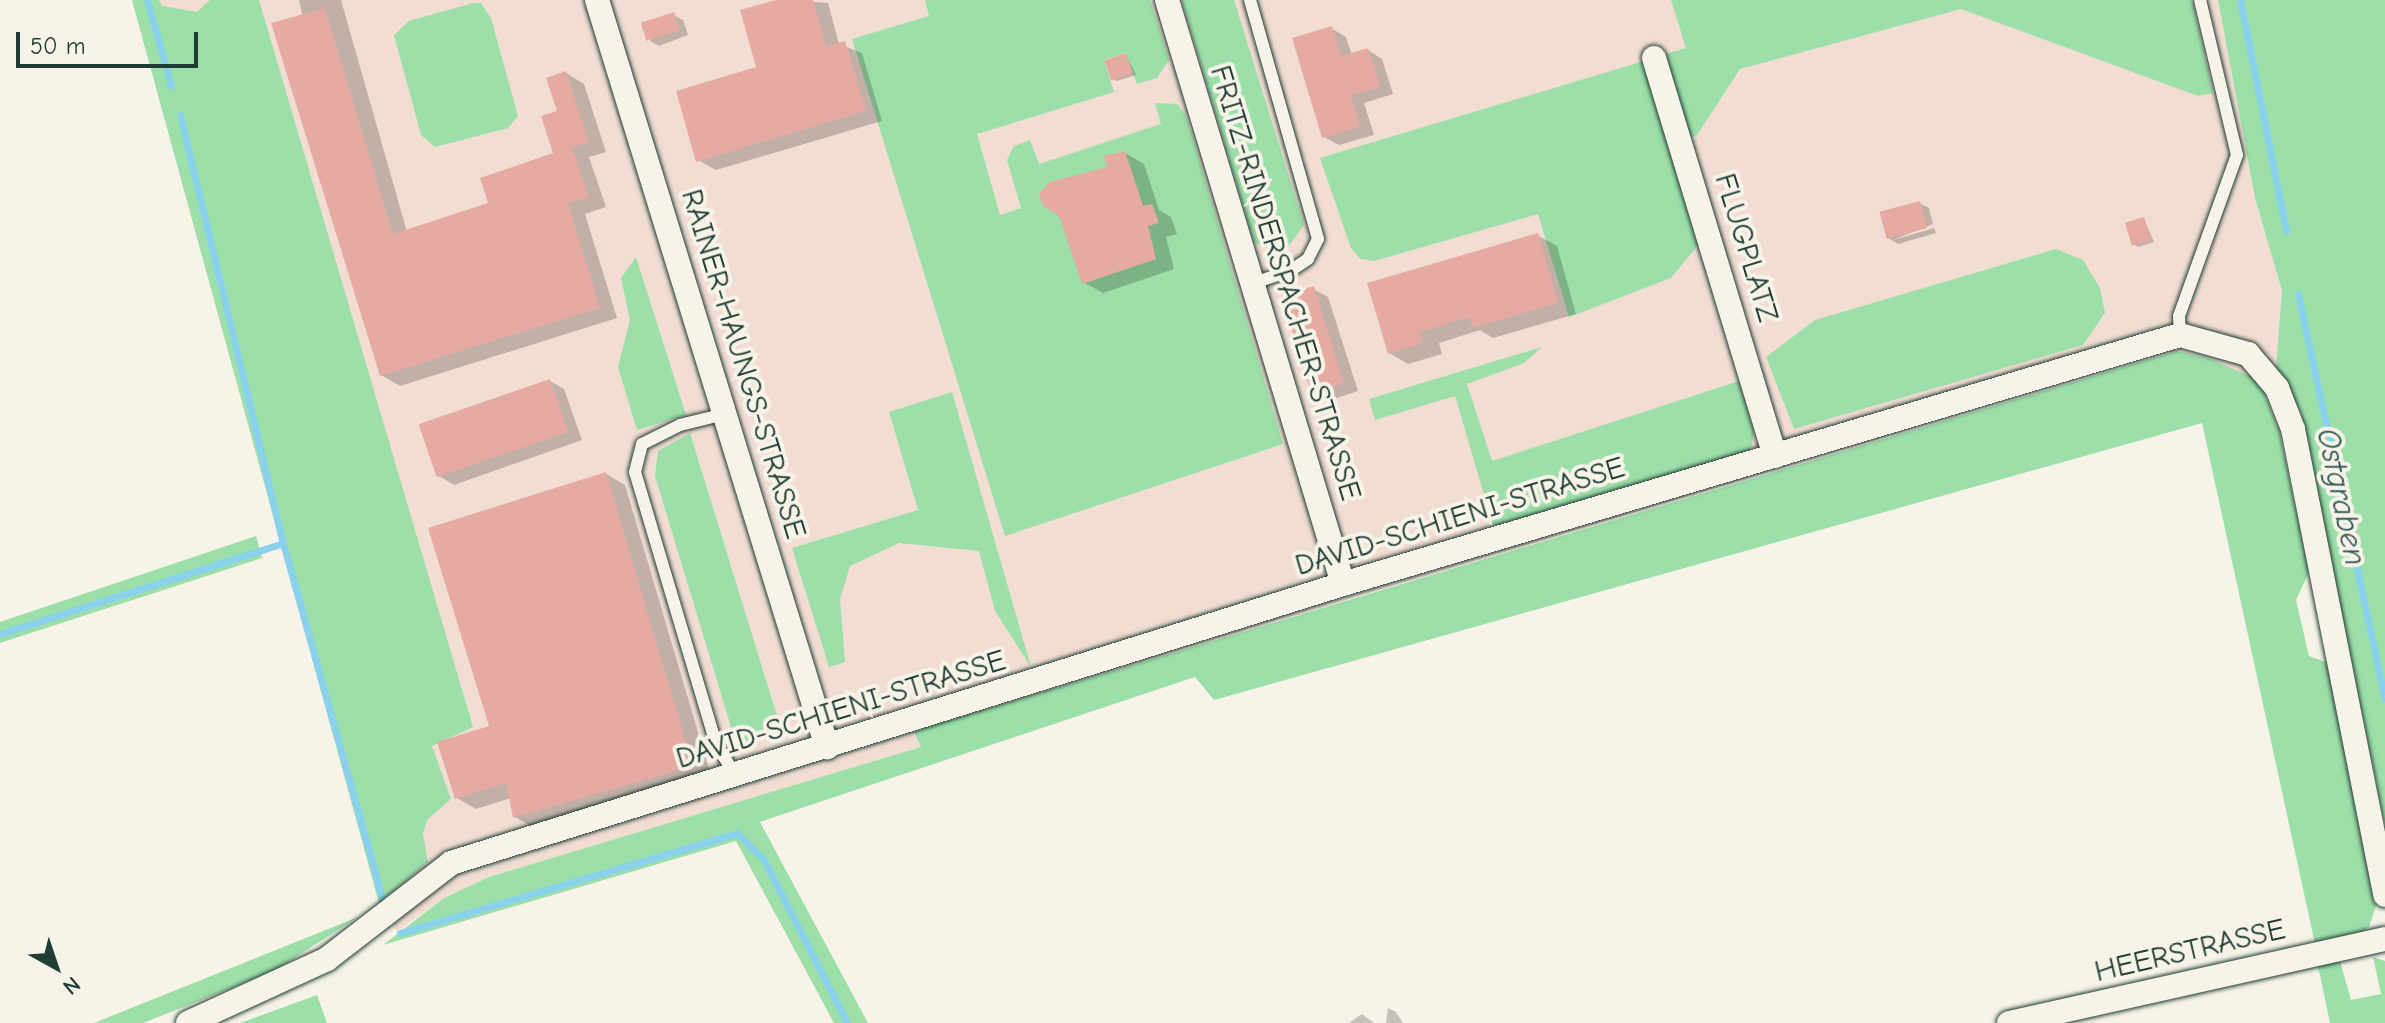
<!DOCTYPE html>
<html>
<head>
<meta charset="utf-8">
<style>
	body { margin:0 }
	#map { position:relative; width:2385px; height:1023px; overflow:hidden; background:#f7f3e8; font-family:"Comic Neue",sans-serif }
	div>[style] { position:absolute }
	.built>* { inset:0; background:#f2ddd3 }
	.green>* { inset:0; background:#9ddfa9 }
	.shadow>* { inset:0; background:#0003 }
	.stream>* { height:7px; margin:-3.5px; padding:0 3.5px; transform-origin:3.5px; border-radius:3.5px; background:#8ad1ec }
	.building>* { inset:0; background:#e5aba2; transform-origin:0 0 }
	.roads { filter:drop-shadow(0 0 2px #1f3d34) drop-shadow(0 0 2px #1f3d34) }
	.lane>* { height:12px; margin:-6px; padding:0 6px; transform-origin:6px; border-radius:6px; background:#f7f3e8 }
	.street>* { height:24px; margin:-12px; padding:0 12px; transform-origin:12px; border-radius:12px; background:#f7f3e8 }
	span { translate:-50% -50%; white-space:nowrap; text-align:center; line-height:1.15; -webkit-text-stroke:8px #f7f3e8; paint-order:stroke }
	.street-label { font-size:30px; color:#1f3d34 }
	.water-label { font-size:32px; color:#345b59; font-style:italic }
	.north { position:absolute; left:16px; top:927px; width:80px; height:80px; -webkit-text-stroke:6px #f7f3e8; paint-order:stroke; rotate:140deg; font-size:22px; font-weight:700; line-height:32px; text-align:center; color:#1f3d34 }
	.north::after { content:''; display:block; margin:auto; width:28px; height:36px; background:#1f3d34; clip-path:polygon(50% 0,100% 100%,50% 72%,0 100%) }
	.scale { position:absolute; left:16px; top:32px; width:182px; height:36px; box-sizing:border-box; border:4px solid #1f3d34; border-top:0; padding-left:10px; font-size:24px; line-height:28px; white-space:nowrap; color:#1f3d34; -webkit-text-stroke:6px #f7f3e8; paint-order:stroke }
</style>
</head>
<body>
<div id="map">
	<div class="built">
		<i style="clip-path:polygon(132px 0,2218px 0,2255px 198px,2282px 291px,2281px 343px,2276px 368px,2259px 380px,2208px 358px,2178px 351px,2145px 357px,915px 731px,922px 747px,489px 877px,444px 898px,397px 932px,379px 903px)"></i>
	</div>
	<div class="green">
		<i style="clip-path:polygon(132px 0,159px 0,162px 6px,197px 12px,210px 0,259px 0,473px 727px,432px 746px,451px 799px,427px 820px,423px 834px,428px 862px,379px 903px)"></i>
		<i style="clip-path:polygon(925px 0,1150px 0,1169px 60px,1157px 78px,1137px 84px,1125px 53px,1104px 60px,1114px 92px,977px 134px,1000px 215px,1021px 208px,1007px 160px,1014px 146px,1030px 140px,1039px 164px,1161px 124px,1155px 103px,1177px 104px,1186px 115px,1283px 444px,1005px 536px,852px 39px,929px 16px)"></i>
		<i style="clip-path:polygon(1182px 0,1234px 0,1304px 225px,1287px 248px,1272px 251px,1254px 242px)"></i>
		<i style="clip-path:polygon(1671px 0,2192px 0,2213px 93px,2198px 96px,1961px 9px,1740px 69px,1697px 135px,1689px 138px,1666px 54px,1686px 48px)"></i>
		<i style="clip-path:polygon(2218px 0,2385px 0,2385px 825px,2301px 412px,2276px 368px,2282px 291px,2255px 198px)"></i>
		<i style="clip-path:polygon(473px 3px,481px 3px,491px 18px,518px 116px,508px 128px,435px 147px,421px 135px,394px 35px,409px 21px)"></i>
		<i style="clip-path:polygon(1644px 61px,1699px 244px,1671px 278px,1569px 317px,1538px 214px,1374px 261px,1360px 259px,1351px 248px,1320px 158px)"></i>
		<i style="clip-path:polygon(2056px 249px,2083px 260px,2100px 288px,2105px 313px,2083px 345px,1794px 429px,1766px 357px,1815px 320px)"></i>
		<i style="clip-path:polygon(636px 257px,686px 415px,637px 430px,618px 367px,630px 320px,621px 278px)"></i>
		<i style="clip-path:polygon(1542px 347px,1524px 363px,1467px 384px,1492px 461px,1739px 381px,1754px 431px,1752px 445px,1745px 455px,1495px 532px,1455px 396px,1375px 420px,1369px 399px)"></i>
		<i style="clip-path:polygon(2177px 351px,2208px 358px,2259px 380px,2279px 430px,2309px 572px,2296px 600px,2309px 656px,2328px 663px,2378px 900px,2369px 927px,2357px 935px,2315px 944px,2202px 423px,1214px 700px,1195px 677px,760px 822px,868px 1023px,834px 1023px,736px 841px,383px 945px,444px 898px,489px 877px,921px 747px,914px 731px)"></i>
		<i style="clip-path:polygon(952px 392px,1031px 667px,995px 611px,979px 551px,899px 543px,850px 566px,840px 599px,845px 662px,829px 667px,792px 548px,918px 510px,889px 412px)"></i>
		<i style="clip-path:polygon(690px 433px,778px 719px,773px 730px,746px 743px,736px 742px,731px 727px,655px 476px,658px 451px)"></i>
		<i style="clip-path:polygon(256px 536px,262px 558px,0 643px,0 622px)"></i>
		<i style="clip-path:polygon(358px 917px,274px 971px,143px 1023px,94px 1023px)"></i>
		<i style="clip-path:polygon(2373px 957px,2385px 961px,2385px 1023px,2330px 1023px,2318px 966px,2340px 961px,2351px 1000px,2381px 994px)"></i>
		<i style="clip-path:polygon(317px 995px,327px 1023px,240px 1023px)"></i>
	</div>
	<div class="shadow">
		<i style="clip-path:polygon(299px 0,341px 0,407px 232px,491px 204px,556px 154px,566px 73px,584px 84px,606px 152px,589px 157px,606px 207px,585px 214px,617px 318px,400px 386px,381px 375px)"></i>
		<i style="clip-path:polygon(784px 0,828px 3px,839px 44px,862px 53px,882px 121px,716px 170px,698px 160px,759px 68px)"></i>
		<i style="clip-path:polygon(673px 15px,683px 20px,688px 35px,659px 46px,650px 41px)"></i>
		<i style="clip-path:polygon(1331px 28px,1346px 37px,1352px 55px,1368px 50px,1382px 59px,1393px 94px,1364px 103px,1374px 135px,1339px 145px,1324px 137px)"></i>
		<i style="clip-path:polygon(1126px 55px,1136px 75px,1117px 81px,1112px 79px)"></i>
		<i style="clip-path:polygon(1125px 153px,1144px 164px,1159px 210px,1171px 217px,1177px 234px,1166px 237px,1174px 269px,1103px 293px,1083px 282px,1110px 168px)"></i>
		<i style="clip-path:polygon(1919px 203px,1929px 208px,1933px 224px,1893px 240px,1934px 228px,1936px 233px,1898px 244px,1888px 238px)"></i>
		<i style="clip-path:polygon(2144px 219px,2154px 242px,2138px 247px,2134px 244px)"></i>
		<i style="clip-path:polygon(1537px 235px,1557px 246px,1576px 314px,1493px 338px,1480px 330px,1439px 343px,1442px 354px,1408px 364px,1389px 353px)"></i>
		<i style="clip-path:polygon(1313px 289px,1328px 297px,1358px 391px,1328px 401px,1314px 392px)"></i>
		<i style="clip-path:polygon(550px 381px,564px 389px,582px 440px,454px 485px,439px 476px)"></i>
		<i style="clip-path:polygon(606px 474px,625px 485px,711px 776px,534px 828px,515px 817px,511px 798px,476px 809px,457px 798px)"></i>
		<i style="clip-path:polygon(1388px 1008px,1396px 1012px,1403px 1023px,1386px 1023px)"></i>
		<i style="clip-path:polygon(1362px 1014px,1374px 1023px,1349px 1023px)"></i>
	</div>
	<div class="stream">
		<i style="left:147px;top:0;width:89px;rotate:74.4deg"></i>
		<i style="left:2240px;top:0;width:235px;rotate:78.7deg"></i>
		<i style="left:180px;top:115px;width:440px;rotate:76.5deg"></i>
		<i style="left:2298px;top:294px;width:414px;rotate:77.9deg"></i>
		<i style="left:0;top:634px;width:297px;rotate:-17.8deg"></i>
		<i style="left:283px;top:543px;width:369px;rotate:74.4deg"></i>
		<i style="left:400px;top:933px;width:352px;rotate:-16.5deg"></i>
		<i style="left:737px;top:833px;width:38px;rotate:45deg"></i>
		<i style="left:764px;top:860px;width:183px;rotate:63deg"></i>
	</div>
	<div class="building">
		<i style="clip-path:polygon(776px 0,813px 0,826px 46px,845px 41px,866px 111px,696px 162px,676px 91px,756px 67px,740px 10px)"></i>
		<i style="clip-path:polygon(325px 8px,393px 234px,488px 203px,480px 178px,553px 153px,541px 116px,557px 111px,546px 78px,566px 71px,589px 142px,572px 147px,589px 197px,568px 203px,600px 308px,380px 376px,271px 23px)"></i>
		<i style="left:674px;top:12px;width:19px;height:35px;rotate:72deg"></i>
		<i style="clip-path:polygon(1332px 26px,1341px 56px,1368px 48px,1380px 87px,1351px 95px,1360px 127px,1322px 138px,1292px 38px)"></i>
		<i style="left:1126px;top:53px;width:21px;height:23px;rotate:71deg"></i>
		<i style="clip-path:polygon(1125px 151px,1143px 206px,1152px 204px,1159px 223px,1148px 226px,1156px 259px,1082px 284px,1059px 216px,1042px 205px,1039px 193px,1050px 182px,1107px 167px,1104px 156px)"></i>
		<i style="left:1920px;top:201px;width:28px;height:42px;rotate:75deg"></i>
		<i style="left:2144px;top:217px;width:24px;height:20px;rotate:73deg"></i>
		<i style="clip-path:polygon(1538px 233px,1558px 303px,1473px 328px,1469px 317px,1420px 332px,1423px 343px,1388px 354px,1367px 283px)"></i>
		<i style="left:1314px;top:286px;width:102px;height:34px;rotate:73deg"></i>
		<i style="left:550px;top:379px;width:56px;height:139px;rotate:71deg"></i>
		<i style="clip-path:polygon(606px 472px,693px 766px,513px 818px,506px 783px,455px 799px,437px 742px,489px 726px,428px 528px)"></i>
	</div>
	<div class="roads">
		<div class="lane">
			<i style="left:1250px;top:0;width:248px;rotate:74.1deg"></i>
			<i style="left:1318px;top:239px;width:22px;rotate:117deg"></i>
			<i style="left:1308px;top:259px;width:22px;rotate:146deg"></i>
			<i style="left:1290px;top:271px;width:40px;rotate:162deg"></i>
			<i style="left:2180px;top:335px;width:19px;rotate:-93deg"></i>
			<i style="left:2179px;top:316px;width:171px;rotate:-70.2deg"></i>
			<i style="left:2237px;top:155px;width:159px;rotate:-103.4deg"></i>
			<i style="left:725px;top:414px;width:46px;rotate:166.3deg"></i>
			<i style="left:680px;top:425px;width:42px;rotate:153.4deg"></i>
			<i style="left:642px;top:444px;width:29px;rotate:104deg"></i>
			<i style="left:635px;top:472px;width:284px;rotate:73.4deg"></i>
			<i style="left:716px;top:744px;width:38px;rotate:58deg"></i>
		</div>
		<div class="street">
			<i style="left:597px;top:0;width:782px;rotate:72.89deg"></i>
			<i style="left:1167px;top:0;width:610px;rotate:73.23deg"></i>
			<i style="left:1654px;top:58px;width:416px;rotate:73.1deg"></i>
			<i style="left:188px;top:1023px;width:153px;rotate:-24.7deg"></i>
			<i style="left:327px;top:959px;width:157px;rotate:-37.7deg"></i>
			<i style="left:451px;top:863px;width:935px;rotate:-17.37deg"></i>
			<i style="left:1343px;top:584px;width:873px;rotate:-16.57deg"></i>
			<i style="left:2180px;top:335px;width:71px;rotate:15.6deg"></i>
			<i style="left:2248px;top:354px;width:45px;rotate:49.5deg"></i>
			<i style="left:2277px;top:388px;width:44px;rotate:68.7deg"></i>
			<i style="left:2293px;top:429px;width:475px;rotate:78.8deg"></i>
			<i style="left:2009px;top:1023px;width:385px;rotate:-12.6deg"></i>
		</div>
	</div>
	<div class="street-label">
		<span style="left:1746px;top:248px;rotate:73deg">FLUGPLATZ</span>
		<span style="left:1285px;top:283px;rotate:73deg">FRITZ-RINDERSPACHER-STRASSE</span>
		<span style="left:743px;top:364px;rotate:73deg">RAINER-HAUNGS-STRASSE</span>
		<span style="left:1460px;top:517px;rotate:-17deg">DAVID-SCHIENI-STRASSE</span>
		<span style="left:841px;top:710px;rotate:-17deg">DAVID-SCHIENI-STRASSE</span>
		<span style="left:2190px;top:951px;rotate:-13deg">HEERSTRASSE</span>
	</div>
	<div class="water-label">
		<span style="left:2341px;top:497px;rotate:78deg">Ostgraben</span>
	</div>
	<div class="north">N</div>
	<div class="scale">50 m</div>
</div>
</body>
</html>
